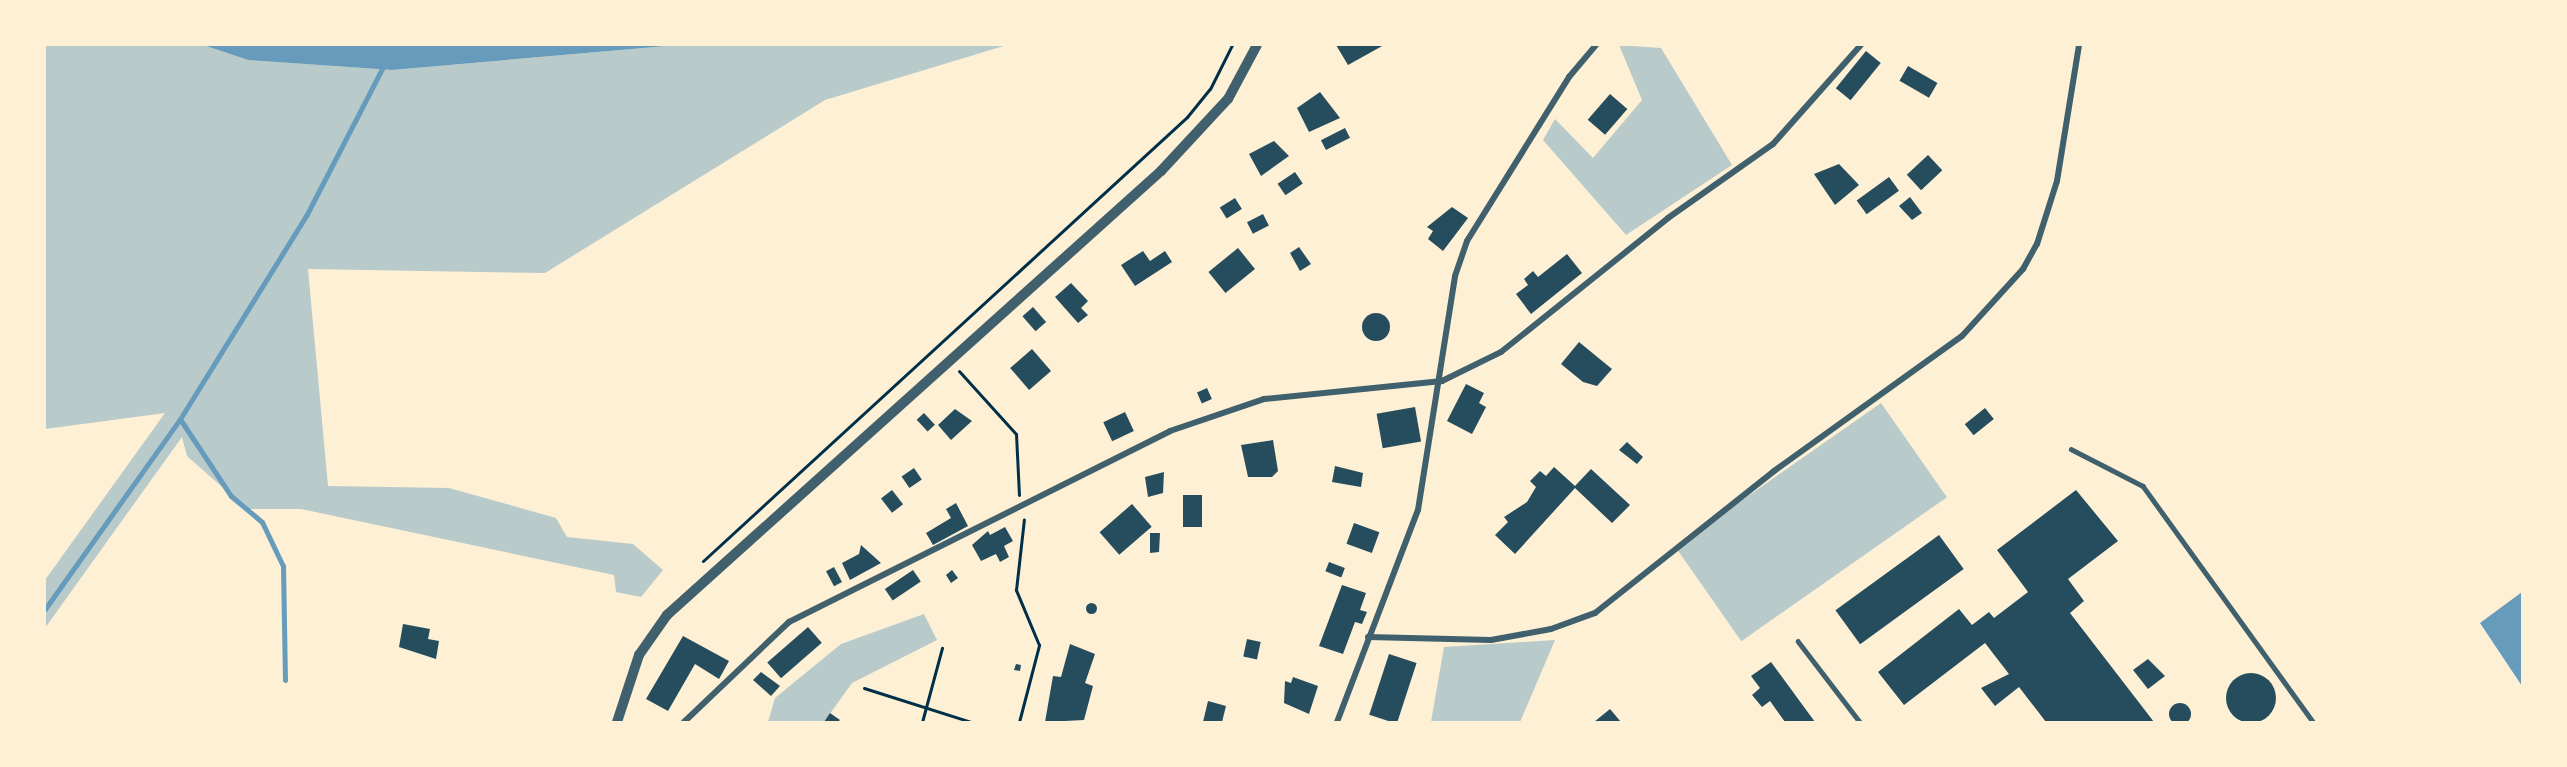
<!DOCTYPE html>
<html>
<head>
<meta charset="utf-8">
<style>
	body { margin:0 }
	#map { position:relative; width:2567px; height:767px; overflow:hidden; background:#fdf0d5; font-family:"Titillium Web",sans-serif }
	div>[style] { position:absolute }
	.green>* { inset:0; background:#b9caca; transform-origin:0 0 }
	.water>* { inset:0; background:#669bbc }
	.stream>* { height:5px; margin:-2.5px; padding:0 2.5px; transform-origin:2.5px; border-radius:2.5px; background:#669bbc }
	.building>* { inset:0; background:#264d5e; transform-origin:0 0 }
	.round { border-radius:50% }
	.path>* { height:3px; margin:-1.5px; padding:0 1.5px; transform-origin:1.5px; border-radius:1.5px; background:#003049 }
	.service>* { height:4.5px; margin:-2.25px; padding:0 2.25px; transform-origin:2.25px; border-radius:2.25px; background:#3f606c }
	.minor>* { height:6px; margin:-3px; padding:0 3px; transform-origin:3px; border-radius:3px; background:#3f606c }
	.tertiary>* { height:10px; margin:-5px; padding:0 5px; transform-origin:5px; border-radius:5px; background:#3f606c }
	span { translate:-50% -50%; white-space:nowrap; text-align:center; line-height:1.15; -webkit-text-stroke:4.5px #fdf0d5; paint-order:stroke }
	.frame { position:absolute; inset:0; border:46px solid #fdf0d5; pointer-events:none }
</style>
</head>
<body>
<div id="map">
	<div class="green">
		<i style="clip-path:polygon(45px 45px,203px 45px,248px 60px,392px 70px,678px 45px,1007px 45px,825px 100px,545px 273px,308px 269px,328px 486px,449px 488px,556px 518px,567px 537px,633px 544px,663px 570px,641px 597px,616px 592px,614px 575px,301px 509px,247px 509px,187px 456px,182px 437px,45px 628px,45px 580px,165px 413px,45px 429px)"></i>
		<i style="clip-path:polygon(1619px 45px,1661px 48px,1732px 165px,1626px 235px,1543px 140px,1555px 119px,1593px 158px,1642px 100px)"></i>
		<i style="left:1881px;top:403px;width:115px;height:251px;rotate:55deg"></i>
		<i style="clip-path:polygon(924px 614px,937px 640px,852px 683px,824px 722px,768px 722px,775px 698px,841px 644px)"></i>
		<i style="clip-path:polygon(1555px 640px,1520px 722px,1431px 722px,1444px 647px)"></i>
	</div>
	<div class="water">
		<i style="clip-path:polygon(203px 45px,678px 45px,392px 70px,248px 60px)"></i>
		<i style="clip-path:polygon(2522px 592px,2522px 686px,2480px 623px)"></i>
	</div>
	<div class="stream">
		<i style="left:180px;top:419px;width:92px;rotate:56.5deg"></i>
		<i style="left:231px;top:496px;width:40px;rotate:40deg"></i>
		<i style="left:262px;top:522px;width:49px;rotate:64.5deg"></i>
		<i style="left:283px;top:566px;width:114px;rotate:89deg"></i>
		<i style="left:45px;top:609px;width:233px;rotate:-54.6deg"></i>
		<i style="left:180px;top:419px;width:239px;rotate:-58.2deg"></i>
		<i style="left:306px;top:216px;width:174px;rotate:-62.7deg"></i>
	</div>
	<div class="building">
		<i style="clip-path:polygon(1336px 45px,1384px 45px,1348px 65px)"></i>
		<i style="left:1866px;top:51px;width:19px;height:48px;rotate:39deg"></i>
		<i style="left:1908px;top:66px;width:34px;height:17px;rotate:30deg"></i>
		<i style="clip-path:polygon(1320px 92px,1340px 118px,1309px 132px,1297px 108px)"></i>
		<i style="left:1610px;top:94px;width:23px;height:34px;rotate:41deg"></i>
		<i style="left:1345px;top:128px;width:11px;height:27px;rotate:63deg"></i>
		<i style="clip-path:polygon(1274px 141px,1289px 156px,1261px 176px,1249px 154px)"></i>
		<i style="left:1928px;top:155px;width:21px;height:29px;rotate:47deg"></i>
		<i style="clip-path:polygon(1839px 164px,1859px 185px,1835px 205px,1814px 174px)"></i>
		<i style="left:1295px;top:172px;width:14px;height:21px;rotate:56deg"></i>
		<i style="left:1889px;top:177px;width:17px;height:40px;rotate:54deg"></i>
		<i style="clip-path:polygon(1910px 197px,1922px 213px,1912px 220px,1899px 206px)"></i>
		<i style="left:1235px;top:198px;width:13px;height:18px;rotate:58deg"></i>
		<i style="clip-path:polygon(1452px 207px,1468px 218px,1443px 251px,1428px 239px,1433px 231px,1427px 227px)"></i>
		<i style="left:1263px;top:214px;width:13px;height:18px;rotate:63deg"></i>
		<i style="clip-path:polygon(1299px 247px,1311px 264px,1300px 271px,1290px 253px)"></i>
		<i style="left:1238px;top:248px;width:27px;height:38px;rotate:51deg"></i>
		<i style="clip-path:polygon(1143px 251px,1150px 261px,1165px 251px,1172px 262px,1135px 286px,1121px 265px)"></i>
		<i style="clip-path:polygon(1567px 254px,1582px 273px,1531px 314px,1516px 294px,1528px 285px,1524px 279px,1533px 271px,1538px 277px)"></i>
		<i style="clip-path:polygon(1071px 283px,1088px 301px,1081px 308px,1088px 315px,1078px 323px,1055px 297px)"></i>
		<i style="left:1033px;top:307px;width:20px;height:14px;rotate:49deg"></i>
		<i class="round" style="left:1362px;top:313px;width:28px;height:28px"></i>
		<i style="clip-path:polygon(1579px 342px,1612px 369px,1597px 386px,1583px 382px,1561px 364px)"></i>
		<i style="left:1032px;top:349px;width:29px;height:29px;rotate:49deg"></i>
		<i style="clip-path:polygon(1466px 384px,1484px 393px,1479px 403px,1486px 407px,1472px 434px,1447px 421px)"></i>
		<i style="left:1207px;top:388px;width:12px;height:11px;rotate:66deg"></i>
		<i style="left:1415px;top:407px;width:35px;height:39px;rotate:80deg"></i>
		<i style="left:1985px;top:408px;width:14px;height:26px;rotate:51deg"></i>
		<i style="clip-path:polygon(955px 409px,972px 421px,951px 440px,938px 425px)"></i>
		<i style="left:1125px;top:412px;width:21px;height:24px;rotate:65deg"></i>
		<i style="left:924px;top:413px;width:16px;height:10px;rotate:47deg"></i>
		<i style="clip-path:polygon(1273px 440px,1278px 471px,1272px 477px,1248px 477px,1241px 445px)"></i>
		<i style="clip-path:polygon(1627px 442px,1643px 457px,1637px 464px,1619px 450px)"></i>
		<i style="clip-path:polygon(1335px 466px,1363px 473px,1361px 487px,1332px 482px)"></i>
		<i style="clip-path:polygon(1554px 467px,1575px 486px,1591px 469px,1630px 505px,1612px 523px,1575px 488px,1515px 554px,1495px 535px,1508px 522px,1504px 517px,1527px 502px,1536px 487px,1530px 481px,1540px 471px,1546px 476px)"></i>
		<i style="left:914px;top:468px;width:14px;height:15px;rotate:56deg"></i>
		<i style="clip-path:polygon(1164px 472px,1163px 493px,1148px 497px,1145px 477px)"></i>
		<i style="left:892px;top:490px;width:18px;height:14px;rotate:52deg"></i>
		<i style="clip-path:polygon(2076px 490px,2118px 541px,2068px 579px,2084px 601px,2070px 613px,2154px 722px,2046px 722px,2019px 687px,1995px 706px,1981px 688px,2009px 674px,1985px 643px,1904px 705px,1878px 672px,1959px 609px,1972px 625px,1989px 612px,1994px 618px,2028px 592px,1997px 550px)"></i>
		<i style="left:1183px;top:495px;width:19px;height:32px"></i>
		<i style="clip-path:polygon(956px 503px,968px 526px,933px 545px,926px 533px,951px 518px,946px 509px)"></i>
		<i style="left:1132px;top:504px;width:30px;height:43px;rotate:49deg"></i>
		<i style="left:1354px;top:523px;width:27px;height:22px;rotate:20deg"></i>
		<i style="clip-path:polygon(1005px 527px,1013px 541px,1004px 546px,1009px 557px,1000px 562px,996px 554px,981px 561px,972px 545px,988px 531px,990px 535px)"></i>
		<i style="clip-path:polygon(1150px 533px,1160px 533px,1159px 552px,1150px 553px)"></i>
		<i style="left:1939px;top:535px;width:42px;height:128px;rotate:54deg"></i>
		<i style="clip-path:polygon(861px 545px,881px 563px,850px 580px,842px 563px,859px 554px)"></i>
		<i style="left:1329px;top:562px;width:17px;height:10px;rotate:21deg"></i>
		<i style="left:834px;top:567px;width:17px;height:9px;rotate:62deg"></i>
		<i style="left:913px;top:570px;width:14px;height:34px;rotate:56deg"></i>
		<i style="clip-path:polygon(952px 570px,958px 578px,951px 583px,946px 575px)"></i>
		<i style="clip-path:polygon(1342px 585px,1366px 593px,1360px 610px,1367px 612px,1362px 624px,1355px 622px,1343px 654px,1319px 646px)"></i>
		<i class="round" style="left:1085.5px;top:602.5px;width:11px;height:11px"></i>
		<i style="clip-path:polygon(403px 624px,430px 629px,428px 639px,439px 641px,436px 659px,399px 647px)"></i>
		<i style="left:808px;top:627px;width:21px;height:54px;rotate:49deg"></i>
		<i style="clip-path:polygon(683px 636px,729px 661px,719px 679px,695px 664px,668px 711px,646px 699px)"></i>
		<i style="left:1247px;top:639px;width:14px;height:18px;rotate:12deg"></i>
		<i style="clip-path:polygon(1070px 644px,1095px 654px,1085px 683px,1093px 686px,1084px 720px,1045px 722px,1053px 676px,1061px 677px)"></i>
		<i style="left:1389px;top:654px;width:29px;height:64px;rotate:18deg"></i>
		<i style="clip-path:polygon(2148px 659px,2165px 676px,2148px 689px,2133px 670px)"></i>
		<i style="clip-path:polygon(1771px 662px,1815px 722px,1785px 722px,1770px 701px,1762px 707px,1752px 695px,1760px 688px,1751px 676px)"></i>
		<i style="clip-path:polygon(1016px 664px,1021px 665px,1020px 671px,1014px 670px)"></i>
		<i style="clip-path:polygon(761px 672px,780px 686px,771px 696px,753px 680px)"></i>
		<i class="round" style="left:2226px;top:673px;width:50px;height:50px"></i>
		<i style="clip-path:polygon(1293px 677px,1318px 686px,1309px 714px,1284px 703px,1285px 681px,1291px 683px)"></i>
		<i style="clip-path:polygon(1208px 701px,1226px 706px,1222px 722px,1203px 722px)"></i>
		<i class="round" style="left:2169px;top:703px;width:22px;height:22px"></i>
		<i style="clip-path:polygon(1610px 709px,1621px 722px,1594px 722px)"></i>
		<i style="clip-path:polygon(830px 713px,840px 720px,838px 722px,824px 722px)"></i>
	</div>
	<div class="path">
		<i style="left:959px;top:371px;width:85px;rotate:47.9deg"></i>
		<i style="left:1016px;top:434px;width:61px;rotate:87.2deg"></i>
		<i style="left:703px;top:561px;width:657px;rotate:-42.53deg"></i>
		<i style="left:1187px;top:117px;width:36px;rotate:-51deg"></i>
		<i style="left:1210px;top:89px;width:49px;rotate:-63.4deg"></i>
		<i style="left:864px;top:688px;width:112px;rotate:17.6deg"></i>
		<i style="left:922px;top:722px;width:77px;rotate:-74.9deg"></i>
		<i style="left:1019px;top:722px;width:80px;rotate:-75.4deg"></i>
		<i style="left:1039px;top:645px;width:60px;rotate:-112.7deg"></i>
		<i style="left:1016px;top:590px;width:71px;rotate:-83.6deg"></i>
	</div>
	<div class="service">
		<i style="left:2071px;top:449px;width:81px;rotate:27.2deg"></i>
		<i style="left:2143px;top:486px;width:291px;rotate:54.2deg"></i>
		<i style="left:1798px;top:641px;width:102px;rotate:52.6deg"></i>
	</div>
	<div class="minor">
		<i style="left:1368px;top:637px;width:123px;rotate:1.4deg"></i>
		<i style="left:1491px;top:640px;width:61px;rotate:-10.4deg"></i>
		<i style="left:1551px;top:629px;width:47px;rotate:-20deg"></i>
		<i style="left:1595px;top:613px;width:228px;rotate:-38.4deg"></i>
		<i style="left:1774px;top:471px;width:231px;rotate:-35.7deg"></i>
		<i style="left:1962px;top:336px;width:91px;rotate:-47.7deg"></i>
		<i style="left:2023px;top:269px;width:29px;rotate:-61deg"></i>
		<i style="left:2037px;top:244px;width:66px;rotate:-72.4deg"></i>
		<i style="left:2057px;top:181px;width:138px;rotate:-80.8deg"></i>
		<i style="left:684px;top:722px;width:145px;rotate:-43.6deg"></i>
		<i style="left:789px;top:622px;width:426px;rotate:-26.6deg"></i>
		<i style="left:1170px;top:431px;width:99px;rotate:-18.8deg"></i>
		<i style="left:1264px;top:399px;width:179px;rotate:-5.8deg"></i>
		<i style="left:1442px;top:381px;width:66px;rotate:-26.2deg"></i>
		<i style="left:1501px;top:352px;width:214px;rotate:-38.7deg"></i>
		<i style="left:1668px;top:218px;width:128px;rotate:-35.2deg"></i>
		<i style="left:1773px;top:144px;width:132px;rotate:-48.4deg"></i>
		<i style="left:1337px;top:722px;width:227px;rotate:-69.1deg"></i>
		<i style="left:1418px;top:510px;width:237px;rotate:-81deg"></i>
		<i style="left:1455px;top:276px;width:37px;rotate:-71deg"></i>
		<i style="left:1467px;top:241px;width:193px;rotate:-58.1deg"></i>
		<i style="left:1569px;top:77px;width:42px;rotate:-49.8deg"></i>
	</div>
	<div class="tertiary">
		<i style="left:617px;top:722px;width:71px;rotate:-71.8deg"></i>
		<i style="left:639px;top:655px;width:49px;rotate:-55deg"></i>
		<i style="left:667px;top:615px;width:664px;rotate:-41.95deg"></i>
		<i style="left:1161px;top:171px;width:98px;rotate:-47.1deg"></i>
		<i style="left:1228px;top:99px;width:61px;rotate:-61.8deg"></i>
	</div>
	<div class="frame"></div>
</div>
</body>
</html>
